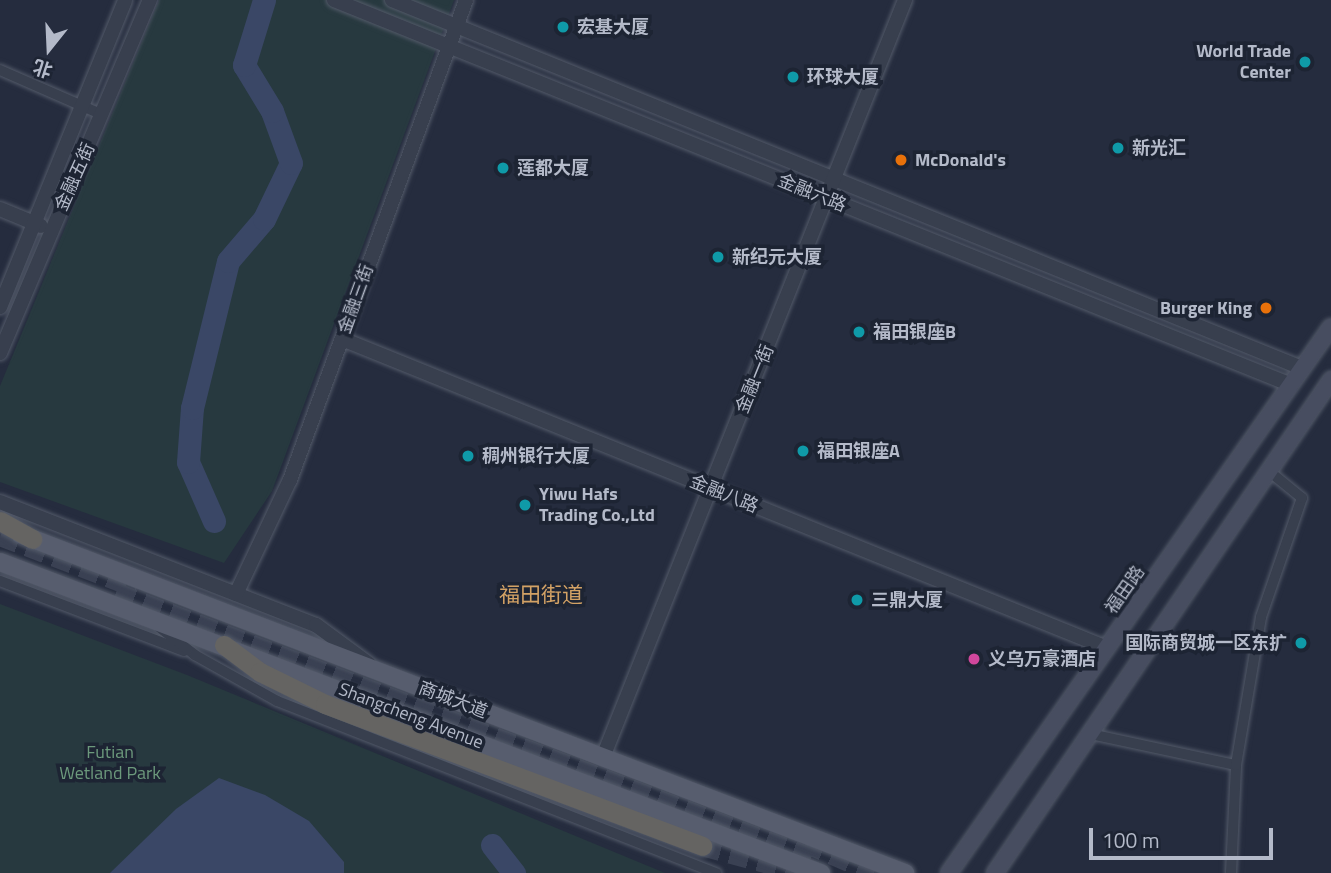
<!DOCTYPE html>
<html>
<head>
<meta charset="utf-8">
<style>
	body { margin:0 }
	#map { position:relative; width:1331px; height:873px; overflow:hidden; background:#252c3e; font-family:"Titillium Web","Noto Sans SC",sans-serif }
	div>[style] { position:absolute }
	.green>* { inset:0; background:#27393f }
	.water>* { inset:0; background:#3a4766 }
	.river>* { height:23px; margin:-11.5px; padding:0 11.5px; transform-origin:11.5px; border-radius:11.5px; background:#3a4766 }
	.trunk-tunnel>* { height:19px; margin-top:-9.5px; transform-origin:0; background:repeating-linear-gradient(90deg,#3a4153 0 19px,transparent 0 29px) }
	.roads { filter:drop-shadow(0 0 2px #535a69) drop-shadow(0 0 2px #535a69) }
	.minor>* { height:10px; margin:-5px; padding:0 5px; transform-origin:5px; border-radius:5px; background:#383f4e }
	.tertiary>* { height:14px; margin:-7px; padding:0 7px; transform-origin:7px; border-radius:7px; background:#383f4e }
	.secondary>* { height:16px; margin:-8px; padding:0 8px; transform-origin:8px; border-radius:8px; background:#474d60 }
	.primary>* { height:18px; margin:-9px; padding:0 9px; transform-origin:9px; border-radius:9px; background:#575d6e }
	.trunk>* { height:19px; margin:-9.5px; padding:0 9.5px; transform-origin:9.5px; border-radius:9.5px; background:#656462 }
	.dots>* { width:19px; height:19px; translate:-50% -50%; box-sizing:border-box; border:4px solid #1d2433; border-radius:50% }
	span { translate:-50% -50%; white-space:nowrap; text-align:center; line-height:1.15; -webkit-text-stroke:7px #1d2433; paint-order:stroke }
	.poi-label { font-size:18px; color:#b4bac9; font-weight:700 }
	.left { translate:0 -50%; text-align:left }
	.right { translate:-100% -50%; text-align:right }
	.street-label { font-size:18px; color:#b4bac9 }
	.park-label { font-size:18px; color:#6c997c }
	.quarter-label { font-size:21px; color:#d3a265 }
	.north { position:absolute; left:14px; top:14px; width:70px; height:70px; -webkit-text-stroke:5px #1d2433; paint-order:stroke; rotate:198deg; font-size:19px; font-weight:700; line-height:28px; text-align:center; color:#b4bac9 }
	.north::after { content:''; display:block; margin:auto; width:24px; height:32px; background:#b4bac9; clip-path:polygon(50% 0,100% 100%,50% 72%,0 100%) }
	.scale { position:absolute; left:1089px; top:828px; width:184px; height:32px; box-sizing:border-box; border:4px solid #b4bac9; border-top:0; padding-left:9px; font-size:21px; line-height:24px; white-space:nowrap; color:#b4bac9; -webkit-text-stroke:5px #1d2433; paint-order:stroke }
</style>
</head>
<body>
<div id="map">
	<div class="green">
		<i style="clip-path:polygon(159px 0,454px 0,272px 491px,224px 563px,0 482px,0 386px)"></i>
		<i style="clip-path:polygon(0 604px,187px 675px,665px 873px,0 873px)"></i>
	</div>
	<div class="water">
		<i style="clip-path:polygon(219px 778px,265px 795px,309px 821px,344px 862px,344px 873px,110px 873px,176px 809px)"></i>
	</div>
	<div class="river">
		<i style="left:214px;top:521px;width:64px;rotate:-113.8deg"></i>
		<i style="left:188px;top:462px;width:54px;rotate:-85.8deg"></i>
		<i style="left:192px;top:408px;width:151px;rotate:-76.2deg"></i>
		<i style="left:228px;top:261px;width:55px;rotate:-49.4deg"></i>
		<i style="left:264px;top:219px;width:62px;rotate:-64.3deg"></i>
		<i style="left:291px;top:163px;width:55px;rotate:-110.1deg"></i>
		<i style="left:272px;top:111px;width:54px;rotate:-121.3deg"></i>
		<i style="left:244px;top:65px;width:68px;rotate:-72.9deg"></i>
		<i style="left:492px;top:845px;width:36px;rotate:52deg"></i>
	</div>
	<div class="trunk-tunnel">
		<i style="left:0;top:536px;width:146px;rotate:20.9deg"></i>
		<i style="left:116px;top:592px;width:750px;rotate:20.85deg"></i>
		<i style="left:805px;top:843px;width:75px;rotate:23.5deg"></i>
		<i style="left:702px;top:846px;width:104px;rotate:15.1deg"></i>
	</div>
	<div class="roads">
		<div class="minor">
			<i style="left:0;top:70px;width:112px;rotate:23.6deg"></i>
			<i style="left:0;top:581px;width:197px;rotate:20.8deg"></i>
			<i style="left:159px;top:627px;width:46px;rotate:37.9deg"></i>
			<i style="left:195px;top:655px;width:94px;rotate:29.3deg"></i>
			<i style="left:277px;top:701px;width:472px;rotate:21.4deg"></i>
			<i style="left:1090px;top:734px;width:149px;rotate:12deg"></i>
			<i style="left:1231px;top:873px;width:108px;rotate:-87.3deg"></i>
			<i style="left:1236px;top:765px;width:150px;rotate:-80.4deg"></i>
			<i style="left:1261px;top:617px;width:126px;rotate:-71deg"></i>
			<i style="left:1302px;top:498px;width:43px;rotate:-140.7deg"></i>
		</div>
		<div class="tertiary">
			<i style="left:334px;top:0;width:1032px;rotate:21.91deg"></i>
			<i style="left:392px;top:0;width:982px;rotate:22.02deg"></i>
			<i style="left:0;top:209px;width:44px;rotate:22.5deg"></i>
			<i style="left:0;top:307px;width:331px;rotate:-67.8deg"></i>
			<i style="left:342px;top:339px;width:825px;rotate:21.99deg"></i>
			<i style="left:0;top:353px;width:384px;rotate:-67deg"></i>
			<i style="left:0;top:502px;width:339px;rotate:21.3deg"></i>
			<i style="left:316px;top:625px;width:66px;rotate:36.3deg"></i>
			<i style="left:236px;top:594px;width:126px;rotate:-64.7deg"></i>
			<i style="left:290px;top:480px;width:511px;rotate:-69.86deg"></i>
			<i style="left:603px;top:757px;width:815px;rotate:-68.25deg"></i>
		</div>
		<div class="secondary">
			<i style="left:949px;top:873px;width:666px;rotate:-55.02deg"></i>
			<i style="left:995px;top:873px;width:597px;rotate:-55.72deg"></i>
		</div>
		<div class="primary">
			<i style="left:20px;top:534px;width:948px;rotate:20.96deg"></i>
			<i style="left:0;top:562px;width:878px;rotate:20.75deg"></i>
		</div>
		<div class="trunk">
			<i style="left:0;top:521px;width:37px;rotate:29deg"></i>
			<i style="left:224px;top:645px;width:45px;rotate:36.9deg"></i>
			<i style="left:260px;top:672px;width:72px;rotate:26.2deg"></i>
			<i style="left:325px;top:704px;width:403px;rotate:20.6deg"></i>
		</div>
	</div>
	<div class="dots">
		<i style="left:563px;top:27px;background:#0f9aa8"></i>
		<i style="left:1305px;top:62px;background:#0f9aa8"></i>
		<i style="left:793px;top:77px;background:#0f9aa8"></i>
		<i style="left:1118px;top:148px;background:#0f9aa8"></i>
		<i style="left:901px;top:160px;background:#e8710a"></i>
		<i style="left:503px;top:168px;background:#0f9aa8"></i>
		<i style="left:718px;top:257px;background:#0f9aa8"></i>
		<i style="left:1266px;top:308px;background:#e8710a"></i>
		<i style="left:859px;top:332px;background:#0f9aa8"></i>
		<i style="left:803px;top:451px;background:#0f9aa8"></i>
		<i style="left:468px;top:456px;background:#0f9aa8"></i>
		<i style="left:525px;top:505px;background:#0f9aa8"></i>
		<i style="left:857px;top:600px;background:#0f9aa8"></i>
		<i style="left:1301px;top:643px;background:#0f9aa8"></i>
		<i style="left:974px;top:659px;background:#d1479c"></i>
	</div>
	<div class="poi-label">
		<span class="left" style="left:577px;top:27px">宏基大厦</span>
		<span class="right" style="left:1291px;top:62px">World Trade<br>Center</span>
		<span class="left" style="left:807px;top:77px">环球大厦</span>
		<span class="left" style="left:1132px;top:148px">新光汇</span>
		<span class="left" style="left:915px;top:160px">McDonald's</span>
		<span class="left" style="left:517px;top:168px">莲都大厦</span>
		<span class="left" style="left:732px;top:257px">新纪元大厦</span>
		<span class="right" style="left:1252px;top:308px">Burger King</span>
		<span class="left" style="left:873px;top:332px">福田银座B</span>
		<span class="left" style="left:817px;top:451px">福田银座A</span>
		<span class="left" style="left:482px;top:456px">稠州银行大厦</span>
		<span class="left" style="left:539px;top:505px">Yiwu Hafs<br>Trading Co.,Ltd</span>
		<span class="left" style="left:871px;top:600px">三鼎大厦</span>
		<span class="right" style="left:1287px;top:643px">国际商贸城一区东扩</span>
		<span class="left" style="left:988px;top:659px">义乌万豪酒店</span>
	</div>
	<div class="street-label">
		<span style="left:75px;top:177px;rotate:-66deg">金融五街</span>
		<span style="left:812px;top:193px;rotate:22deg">金融六路</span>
		<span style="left:356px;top:299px;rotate:-70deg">金融三街</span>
		<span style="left:755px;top:379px;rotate:-68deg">金融一街</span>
		<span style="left:724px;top:494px;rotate:22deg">金融八路</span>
		<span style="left:1125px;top:590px;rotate:-55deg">福田路</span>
		<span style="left:453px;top:700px;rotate:21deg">商城大道</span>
		<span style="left:411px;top:716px;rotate:21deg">Shangcheng Avenue</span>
	</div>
	<div class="park-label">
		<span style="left:110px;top:763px">Futian<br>Wetland Park</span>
	</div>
	<div class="quarter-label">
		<span style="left:541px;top:594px">福田街道</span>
	</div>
	<div class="north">北</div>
	<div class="scale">100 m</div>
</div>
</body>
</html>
